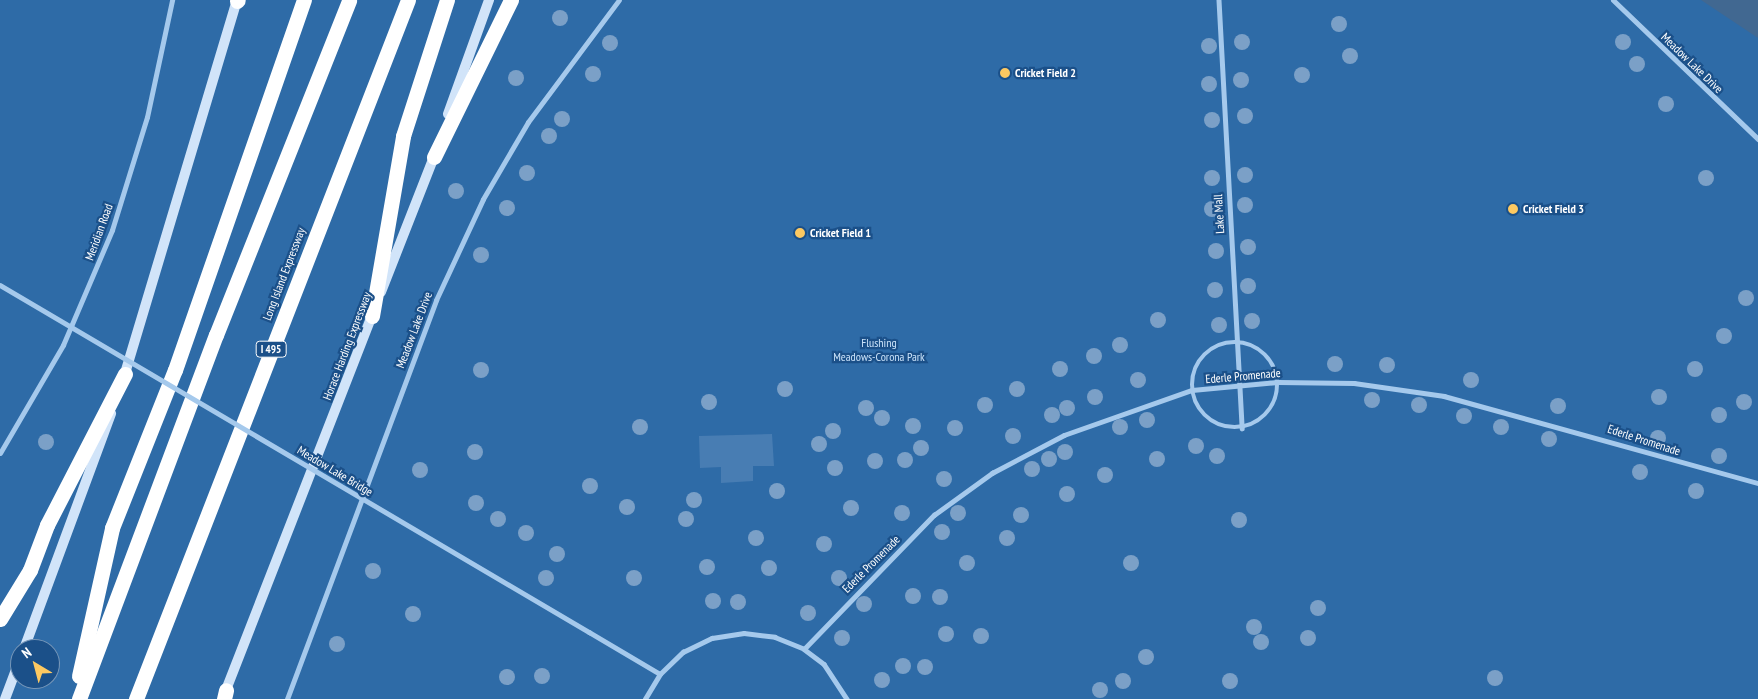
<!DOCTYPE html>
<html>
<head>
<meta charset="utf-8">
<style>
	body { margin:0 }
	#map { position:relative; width:1758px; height:699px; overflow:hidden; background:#1b5089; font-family:"PT Sans Narrow",sans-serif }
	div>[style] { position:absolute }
	.green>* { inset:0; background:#2e6ba7 }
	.water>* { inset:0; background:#416891 }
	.building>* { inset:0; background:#487db3 }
	.pedestrian>* { height:4.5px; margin:-2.25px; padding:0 2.25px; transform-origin:2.25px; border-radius:2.25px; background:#a5c9ec }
	.pedestrian>.ring { margin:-2.25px; padding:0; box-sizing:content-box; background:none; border:4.5px solid #a5c9ec; border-radius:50% }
	.minor>* { height:5px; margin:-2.5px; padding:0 2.5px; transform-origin:2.5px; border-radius:2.5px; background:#a5c9ec }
	.secondary>* { height:10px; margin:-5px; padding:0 5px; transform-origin:5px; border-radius:5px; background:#d1e4f9 }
	.motorway>* { height:15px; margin:-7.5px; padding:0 7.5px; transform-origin:7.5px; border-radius:7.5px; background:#fff }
	.pedestrian-bridge>* { height:4.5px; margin:-2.25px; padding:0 2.25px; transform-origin:2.25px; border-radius:2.25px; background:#a5c9ec }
	.trees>* { width:16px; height:16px; margin:-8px; border-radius:50%; background:#7ba0c7 }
	.dots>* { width:14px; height:14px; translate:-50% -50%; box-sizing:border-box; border:2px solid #1b5089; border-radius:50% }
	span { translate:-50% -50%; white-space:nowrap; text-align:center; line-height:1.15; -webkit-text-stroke:4.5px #1b5089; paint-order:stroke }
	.shield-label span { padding:1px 4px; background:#1b5089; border:1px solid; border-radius:4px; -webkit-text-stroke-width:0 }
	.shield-label { font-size:11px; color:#fff; font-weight:700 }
	.street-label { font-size:12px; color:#fff }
	.poi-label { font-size:12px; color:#fff; font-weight:700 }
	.left { translate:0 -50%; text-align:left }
	.park-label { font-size:12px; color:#cae2f9 }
	.north { position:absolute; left:10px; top:639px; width:50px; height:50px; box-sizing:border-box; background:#1b5089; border:1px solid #7696b8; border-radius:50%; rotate:323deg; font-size:14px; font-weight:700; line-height:20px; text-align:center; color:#fff }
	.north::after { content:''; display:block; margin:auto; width:18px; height:22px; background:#fdc961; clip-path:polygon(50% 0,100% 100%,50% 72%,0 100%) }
</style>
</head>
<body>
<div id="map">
	<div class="green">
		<i style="clip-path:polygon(evenodd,0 0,1758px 0,1758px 699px,0 699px,0 0,20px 649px,50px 649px,50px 679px,20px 679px,20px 649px)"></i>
	</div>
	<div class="water">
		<i style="clip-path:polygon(1701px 0,1758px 0,1758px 38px)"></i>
	</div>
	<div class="building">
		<i style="clip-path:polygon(772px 434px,774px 466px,753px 466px,753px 481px,721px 483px,721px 467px,700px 468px,699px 436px)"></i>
	</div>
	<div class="pedestrian">
		<i style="left:1219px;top:0;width:429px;rotate:86.9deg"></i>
		<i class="ring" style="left:1192px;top:342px;width:81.5px;height:81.5px"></i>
		<i style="left:589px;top:632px;width:82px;rotate:30.6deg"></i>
		<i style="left:804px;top:649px;width:187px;rotate:-45.9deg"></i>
		<i style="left:934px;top:515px;width:72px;rotate:-35.9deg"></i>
		<i style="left:992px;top:473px;width:81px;rotate:-27.8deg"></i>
		<i style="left:1064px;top:435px;width:136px;rotate:-19.4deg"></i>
		<i style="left:1192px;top:390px;width:86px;rotate:-5.3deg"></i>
		<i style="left:1278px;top:382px;width:76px;rotate:0.8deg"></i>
		<i style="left:1354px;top:383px;width:91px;rotate:8.2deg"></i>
		<i style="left:1444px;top:396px;width:326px;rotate:15.5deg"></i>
		<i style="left:645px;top:699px;width:29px;rotate:-59deg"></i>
		<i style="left:660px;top:674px;width:32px;rotate:-44deg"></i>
		<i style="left:683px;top:652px;width:32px;rotate:-26deg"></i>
		<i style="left:712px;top:638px;width:32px;rotate:-9deg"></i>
		<i style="left:744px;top:633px;width:31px;rotate:7deg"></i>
		<i style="left:775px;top:637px;width:31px;rotate:22deg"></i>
		<i style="left:804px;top:649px;width:25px;rotate:37deg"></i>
		<i style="left:824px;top:664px;width:42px;rotate:56.7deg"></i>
	</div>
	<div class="minor">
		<i style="left:1613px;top:0;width:201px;rotate:43.8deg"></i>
		<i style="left:0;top:453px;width:125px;rotate:-59.7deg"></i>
		<i style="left:63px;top:345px;width:125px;rotate:-66.9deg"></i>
		<i style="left:112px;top:230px;width:118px;rotate:-72.8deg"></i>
		<i style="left:147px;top:117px;width:120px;rotate:-77.9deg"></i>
		<i style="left:287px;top:699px;width:426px;rotate:-69.5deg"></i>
		<i style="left:436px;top:300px;width:111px;rotate:-65deg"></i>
		<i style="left:483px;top:199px;width:89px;rotate:-59.7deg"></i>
		<i style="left:528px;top:122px;width:152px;rotate:-53.3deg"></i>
	</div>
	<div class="secondary">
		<i style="left:448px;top:114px;width:121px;rotate:-70.2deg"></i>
		<i style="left:381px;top:292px;width:150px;rotate:-68.6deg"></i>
		<i style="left:123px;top:380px;width:397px;rotate:-73.3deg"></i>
		<i style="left:24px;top:649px;width:251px;rotate:-69.7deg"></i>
		<i style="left:224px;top:695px;width:413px;rotate:-68.7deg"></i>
		<i style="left:5px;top:699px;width:43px;rotate:-69.4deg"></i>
	</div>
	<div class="motorway">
		<i style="left:237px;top:1px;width:1px;rotate:-45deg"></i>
		<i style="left:434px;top:157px;width:175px;rotate:-63.9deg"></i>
		<i style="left:372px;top:316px;width:183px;rotate:-80.2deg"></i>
		<i style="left:403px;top:136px;width:143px;rotate:-72.1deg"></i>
		<i style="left:0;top:619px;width:57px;rotate:-58.5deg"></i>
		<i style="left:30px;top:570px;width:48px;rotate:-69.3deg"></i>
		<i style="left:47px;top:525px;width:170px;rotate:-62.7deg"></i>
		<i style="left:79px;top:676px;width:152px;rotate:-77.4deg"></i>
		<i style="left:112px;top:528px;width:170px;rotate:-68.3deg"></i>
		<i style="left:175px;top:370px;width:392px;rotate:-70.8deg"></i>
		<i style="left:79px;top:699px;width:389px;rotate:-69.4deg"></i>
		<i style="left:216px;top:335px;width:360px;rotate:-68.3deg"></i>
		<i style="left:136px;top:699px;width:750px;rotate:-68.74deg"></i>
		<i style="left:224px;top:699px;width:9px;rotate:-77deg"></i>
	</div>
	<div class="pedestrian-bridge">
		<i style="left:0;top:285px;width:684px;rotate:30.5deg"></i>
	</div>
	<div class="trees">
		<i style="left:560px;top:18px"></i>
		<i style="left:1339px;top:24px"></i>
		<i style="left:1242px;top:42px"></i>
		<i style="left:1623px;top:42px"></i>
		<i style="left:610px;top:43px"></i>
		<i style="left:1209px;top:46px"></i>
		<i style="left:1350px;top:56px"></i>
		<i style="left:1637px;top:64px"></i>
		<i style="left:593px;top:74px"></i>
		<i style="left:1302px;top:75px"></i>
		<i style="left:516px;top:78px"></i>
		<i style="left:1241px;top:80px"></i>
		<i style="left:1209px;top:84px"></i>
		<i style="left:1666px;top:104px"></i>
		<i style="left:1245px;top:116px"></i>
		<i style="left:562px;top:119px"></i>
		<i style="left:1212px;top:120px"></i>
		<i style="left:549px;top:136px"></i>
		<i style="left:527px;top:173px"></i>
		<i style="left:1245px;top:175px"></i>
		<i style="left:1212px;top:178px"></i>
		<i style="left:1706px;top:178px"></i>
		<i style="left:456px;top:191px"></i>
		<i style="left:1245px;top:205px"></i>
		<i style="left:507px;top:208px"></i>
		<i style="left:1212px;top:209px"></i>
		<i style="left:1248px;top:247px"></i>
		<i style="left:1216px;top:251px"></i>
		<i style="left:481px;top:255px"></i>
		<i style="left:1248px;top:286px"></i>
		<i style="left:1215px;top:290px"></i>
		<i style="left:1746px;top:298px"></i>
		<i style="left:1158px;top:320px"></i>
		<i style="left:1252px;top:321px"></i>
		<i style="left:1219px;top:325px"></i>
		<i style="left:1724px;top:336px"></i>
		<i style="left:1120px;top:345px"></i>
		<i style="left:1094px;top:356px"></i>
		<i style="left:1335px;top:364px"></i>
		<i style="left:1387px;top:365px"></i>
		<i style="left:1060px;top:369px"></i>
		<i style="left:1695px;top:369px"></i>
		<i style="left:481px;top:370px"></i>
		<i style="left:1138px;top:380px"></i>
		<i style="left:1471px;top:380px"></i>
		<i style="left:785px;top:389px"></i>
		<i style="left:1017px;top:389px"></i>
		<i style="left:1095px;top:397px"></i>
		<i style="left:1659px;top:397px"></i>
		<i style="left:1372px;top:400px"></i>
		<i style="left:709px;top:402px"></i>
		<i style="left:1744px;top:402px"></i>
		<i style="left:985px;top:405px"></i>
		<i style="left:1419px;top:405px"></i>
		<i style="left:1558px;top:406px"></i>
		<i style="left:866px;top:408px"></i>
		<i style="left:1067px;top:408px"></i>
		<i style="left:1052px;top:415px"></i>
		<i style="left:1719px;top:415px"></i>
		<i style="left:1464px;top:416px"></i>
		<i style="left:882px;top:418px"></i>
		<i style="left:1147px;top:420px"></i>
		<i style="left:913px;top:426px"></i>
		<i style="left:640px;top:427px"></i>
		<i style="left:1120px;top:427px"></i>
		<i style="left:1501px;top:427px"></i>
		<i style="left:955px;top:428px"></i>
		<i style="left:833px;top:431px"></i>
		<i style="left:1013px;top:436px"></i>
		<i style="left:1658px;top:438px"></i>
		<i style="left:1549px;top:439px"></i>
		<i style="left:46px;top:442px"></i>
		<i style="left:819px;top:444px"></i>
		<i style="left:1196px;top:446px"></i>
		<i style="left:921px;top:448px"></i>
		<i style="left:475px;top:452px"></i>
		<i style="left:1065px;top:452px"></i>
		<i style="left:1217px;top:456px"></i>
		<i style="left:1719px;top:456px"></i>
		<i style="left:1049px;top:459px"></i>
		<i style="left:1157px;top:459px"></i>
		<i style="left:905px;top:460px"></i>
		<i style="left:875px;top:461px"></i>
		<i style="left:835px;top:468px"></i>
		<i style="left:1032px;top:469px"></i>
		<i style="left:420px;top:470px"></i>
		<i style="left:1640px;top:472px"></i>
		<i style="left:1105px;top:475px"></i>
		<i style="left:944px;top:479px"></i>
		<i style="left:590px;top:486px"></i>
		<i style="left:777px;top:491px"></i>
		<i style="left:1696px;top:491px"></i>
		<i style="left:1067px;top:494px"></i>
		<i style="left:694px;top:500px"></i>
		<i style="left:476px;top:503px"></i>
		<i style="left:627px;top:507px"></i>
		<i style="left:851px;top:508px"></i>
		<i style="left:902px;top:513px"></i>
		<i style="left:958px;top:513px"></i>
		<i style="left:1021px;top:515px"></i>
		<i style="left:498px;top:519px"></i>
		<i style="left:686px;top:519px"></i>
		<i style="left:1239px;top:520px"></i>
		<i style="left:942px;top:532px"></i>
		<i style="left:526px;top:533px"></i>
		<i style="left:756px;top:538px"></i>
		<i style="left:1007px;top:538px"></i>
		<i style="left:824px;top:544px"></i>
		<i style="left:557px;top:554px"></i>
		<i style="left:967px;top:563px"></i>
		<i style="left:1131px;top:563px"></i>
		<i style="left:707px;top:567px"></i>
		<i style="left:769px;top:568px"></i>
		<i style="left:373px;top:571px"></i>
		<i style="left:546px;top:578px"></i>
		<i style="left:634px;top:578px"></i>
		<i style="left:839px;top:578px"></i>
		<i style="left:913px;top:596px"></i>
		<i style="left:940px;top:597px"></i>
		<i style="left:713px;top:601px"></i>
		<i style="left:738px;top:602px"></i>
		<i style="left:864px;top:604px"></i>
		<i style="left:1318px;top:608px"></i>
		<i style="left:808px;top:613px"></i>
		<i style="left:413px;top:614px"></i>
		<i style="left:1254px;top:627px"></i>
		<i style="left:946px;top:634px"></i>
		<i style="left:981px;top:636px"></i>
		<i style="left:842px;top:638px"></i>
		<i style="left:1308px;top:638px"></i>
		<i style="left:1261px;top:642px"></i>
		<i style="left:337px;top:644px"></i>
		<i style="left:1146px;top:657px"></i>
		<i style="left:903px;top:666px"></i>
		<i style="left:925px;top:667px"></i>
		<i style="left:542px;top:676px"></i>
		<i style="left:507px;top:677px"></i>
		<i style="left:1495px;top:678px"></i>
		<i style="left:882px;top:680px"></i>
		<i style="left:1123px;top:681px"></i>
		<i style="left:1230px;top:681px"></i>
		<i style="left:1100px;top:690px"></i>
	</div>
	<div class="dots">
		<i style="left:1005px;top:73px;background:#fdc961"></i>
		<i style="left:1513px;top:209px;background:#fdc961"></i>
		<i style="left:800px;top:233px;background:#fdc961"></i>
	</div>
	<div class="shield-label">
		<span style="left:271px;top:349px">I 495</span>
	</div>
	<div class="street-label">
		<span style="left:1692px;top:63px;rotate:44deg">Meadow Lake Drive</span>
		<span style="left:1219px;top:214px;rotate:-93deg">Lake Mall</span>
		<span style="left:99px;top:232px;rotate:-70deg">Meridian Road</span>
		<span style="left:284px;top:274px;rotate:-69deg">Long Island Expressway</span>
		<span style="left:414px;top:330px;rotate:-69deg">Meadow Lake Drive</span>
		<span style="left:347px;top:346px;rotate:-69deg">Horace Harding Expressway</span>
		<span style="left:1243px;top:376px;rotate:-5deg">Ederle Promenade</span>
		<span style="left:1644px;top:440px;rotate:18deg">Ederle Promenade</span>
		<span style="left:335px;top:471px;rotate:31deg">Meadow Lake Bridge</span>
		<span style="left:871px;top:564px;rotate:-45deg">Ederle Promenade</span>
	</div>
	<div class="poi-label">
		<span class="left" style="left:1015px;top:73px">Cricket Field 2</span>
		<span class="left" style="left:1523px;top:209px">Cricket Field 3</span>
		<span class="left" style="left:810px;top:233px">Cricket Field 1</span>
	</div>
	<div class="park-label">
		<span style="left:879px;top:350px">Flushing<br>Meadows-Corona Park</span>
	</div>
	<div class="north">N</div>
</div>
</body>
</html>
